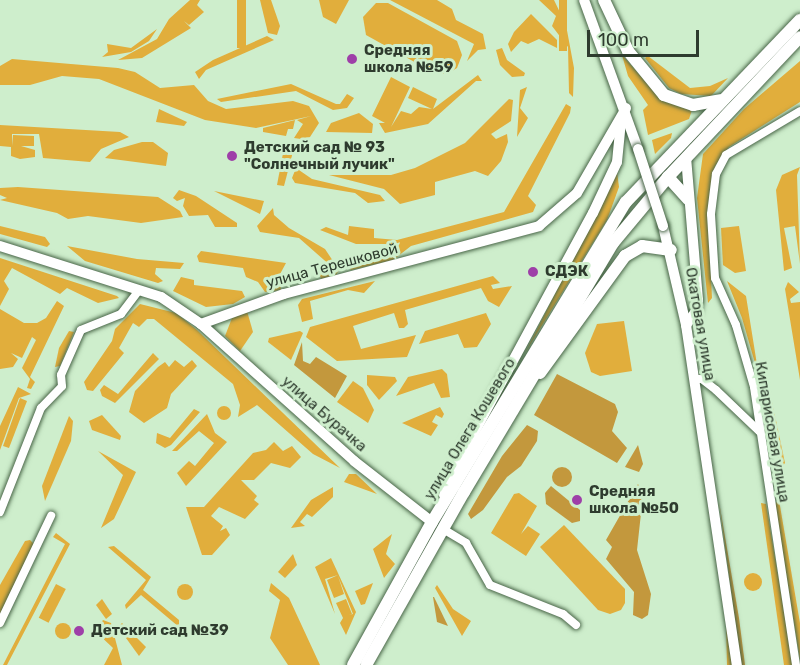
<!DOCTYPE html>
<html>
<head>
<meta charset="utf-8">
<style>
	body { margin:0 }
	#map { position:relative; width:800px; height:665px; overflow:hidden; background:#ceeecc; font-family:Rubik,sans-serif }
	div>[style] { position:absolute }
	.green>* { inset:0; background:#e1ae3c; transform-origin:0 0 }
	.round { border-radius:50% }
	.forest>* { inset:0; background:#c3983d }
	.roads { filter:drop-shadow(0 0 2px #486547) drop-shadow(0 0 2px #486547) }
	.minor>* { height:8px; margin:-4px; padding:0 4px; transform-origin:4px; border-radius:4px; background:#fff }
	.major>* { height:10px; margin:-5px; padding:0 5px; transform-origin:5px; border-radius:5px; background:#fff }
	.highway>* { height:12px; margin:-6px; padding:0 6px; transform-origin:6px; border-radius:6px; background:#fff }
	.bridges { filter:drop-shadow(0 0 2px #486547) drop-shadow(0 0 2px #486547) }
	.major-bridge>* { height:10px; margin:-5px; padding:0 5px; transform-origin:5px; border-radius:5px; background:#fff }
	.dots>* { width:16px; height:16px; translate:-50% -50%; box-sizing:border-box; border:3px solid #ceeecc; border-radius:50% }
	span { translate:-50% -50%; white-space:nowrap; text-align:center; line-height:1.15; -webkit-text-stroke:6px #ceeecc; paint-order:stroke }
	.poi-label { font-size:15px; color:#2e3b2e; font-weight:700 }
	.left { translate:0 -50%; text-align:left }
	.street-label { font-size:15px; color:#2e3b2e }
	.scale { position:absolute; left:587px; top:30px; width:112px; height:27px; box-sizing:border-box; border:3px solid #2e3b2e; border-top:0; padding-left:8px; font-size:18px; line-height:21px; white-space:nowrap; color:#2e3b2e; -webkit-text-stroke:4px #ceeecc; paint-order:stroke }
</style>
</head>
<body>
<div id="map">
	<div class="green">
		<i style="clip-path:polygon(190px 0,200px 0,197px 5px,204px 12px,189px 25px,184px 21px,191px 28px,142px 58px,118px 60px,157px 39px,169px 19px)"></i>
		<i style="left:237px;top:0;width:9px;height:48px"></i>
		<i style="clip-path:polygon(260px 0,271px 0,280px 26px,277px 35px,268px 33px)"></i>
		<i style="clip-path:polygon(319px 0,349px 0,336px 24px,323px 17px)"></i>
		<i style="clip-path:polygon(390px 0,437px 0,452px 9px,456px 20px,483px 34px,486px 49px,478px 50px,467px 61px,474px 44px)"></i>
		<i style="clip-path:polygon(539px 0,554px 0,566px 25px,574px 68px,573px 97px,569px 93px,568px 47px,552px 26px,556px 16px)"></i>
		<i style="left:559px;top:0;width:8px;height:51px"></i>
		<i style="clip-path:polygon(376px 3px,388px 3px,457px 41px,462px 55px,457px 68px,447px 74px,436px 74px,366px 35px,363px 17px)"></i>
		<i style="clip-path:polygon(531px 14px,557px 40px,557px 48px,539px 39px,528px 44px,521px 41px,511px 52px,508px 44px,514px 32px)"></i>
		<i style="clip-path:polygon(157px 29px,149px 41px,131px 52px,102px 57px,108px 52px,107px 44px,131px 48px)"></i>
		<i style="clip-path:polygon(267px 36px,274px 40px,206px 70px,199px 79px,195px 72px,213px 60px)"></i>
		<i style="clip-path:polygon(502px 48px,507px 60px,525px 73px,524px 76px,512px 77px,500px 65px,496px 50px)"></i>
		<i style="clip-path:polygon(622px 55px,662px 100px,692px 110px,689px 119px,648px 135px,643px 110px,648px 105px,628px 76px)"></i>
		<i style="clip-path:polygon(648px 56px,690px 88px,710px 86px,728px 78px,711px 96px,681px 94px,669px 88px,645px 58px)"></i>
		<i style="clip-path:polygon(12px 59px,118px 68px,135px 72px,160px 88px,194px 85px,208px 101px,226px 109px,293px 101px,309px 106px,319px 123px,310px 137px,301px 139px,294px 138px,303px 124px,297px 120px,311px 116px,256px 128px,205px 120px,99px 79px,62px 76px,30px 85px,0 85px,0 66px)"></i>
		<i style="clip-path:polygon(800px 61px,800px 102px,729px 147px,715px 166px,708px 213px,712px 298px,708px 303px,697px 198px,703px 154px,744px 109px)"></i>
		<i style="clip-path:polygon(478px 75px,482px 81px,476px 81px,428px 124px,385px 133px,379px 123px,385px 123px,372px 116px,391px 77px,410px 87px,391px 127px,401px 111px,411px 114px,419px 107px,432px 109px,408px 98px,413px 87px,437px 99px,433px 109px)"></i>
		<i style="clip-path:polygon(291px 84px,336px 104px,340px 104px,347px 94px,354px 98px,347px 108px,333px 110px,296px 91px,221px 102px,217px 99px)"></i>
		<i style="clip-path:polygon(527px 87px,520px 108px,528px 118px,517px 137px,520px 90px)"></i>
		<i style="clip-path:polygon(509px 99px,513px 100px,511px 121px,491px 134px,496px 139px,507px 134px,508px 142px,501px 161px,488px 176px,475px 171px,435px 182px,435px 195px,400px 204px,384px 189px,329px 175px,391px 175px,415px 168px,465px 143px)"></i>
		<i style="clip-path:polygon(566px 104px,571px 107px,570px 113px,528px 196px,536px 205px,533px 212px,411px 246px,393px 260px,351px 270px,342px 260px,349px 265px,387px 256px,387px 244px,356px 244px,320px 230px,326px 227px,348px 235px,349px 226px,374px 229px,374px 238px,397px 240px,504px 212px)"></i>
		<i style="clip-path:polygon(159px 109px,187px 122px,184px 126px,156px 122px)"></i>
		<i style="clip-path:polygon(359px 113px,373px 124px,372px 133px,326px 132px,331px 123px)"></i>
		<i style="clip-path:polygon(295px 120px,293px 129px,288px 129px,286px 136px,263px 132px,263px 128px)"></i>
		<i style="clip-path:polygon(0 125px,120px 132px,129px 137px,101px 149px,90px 162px,43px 158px,39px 134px,12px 134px,12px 146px,13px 135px,34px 136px,34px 146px,21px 146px,35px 150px,35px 157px,20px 159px,11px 156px,11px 147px,0 146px)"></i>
		<i style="clip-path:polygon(672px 133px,671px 138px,655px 154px,652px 140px)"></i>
		<i style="clip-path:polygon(142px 142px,153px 142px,168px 153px,166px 166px,105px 158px,114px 150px)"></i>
		<i style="clip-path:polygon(285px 143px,295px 144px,284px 186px,277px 185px)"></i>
		<i style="clip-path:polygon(800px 167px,797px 175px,800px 264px,795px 226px,784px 228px,792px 268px,784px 271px,776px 190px,782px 175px)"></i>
		<i style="clip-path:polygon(296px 168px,312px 179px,380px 195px,385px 201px,368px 203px,355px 193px,295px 183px,292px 178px)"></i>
		<i style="clip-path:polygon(617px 172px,619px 187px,607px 220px,525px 353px)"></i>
		<i style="clip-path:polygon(18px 187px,158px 197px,180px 211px,183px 217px,141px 223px,88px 216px,68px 219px,57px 213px,0 200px,7px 198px,0 195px,0 188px)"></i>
		<i style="clip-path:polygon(179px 190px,196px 196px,237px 223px,237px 227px,215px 227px,208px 215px,189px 216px,183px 206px,185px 198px,177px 201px,173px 198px)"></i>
		<i style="clip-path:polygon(214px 191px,264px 201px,260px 214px)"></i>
		<i style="clip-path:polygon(273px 208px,274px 215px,289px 228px,325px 249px,339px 270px,336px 275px,321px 279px,319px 272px,332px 267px,299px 238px,260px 232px,257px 226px)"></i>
		<i style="clip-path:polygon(0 226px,45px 237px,50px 244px,47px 247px,0 234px)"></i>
		<i style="clip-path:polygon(739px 226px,746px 271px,735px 273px,723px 265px,721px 228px)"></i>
		<i style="clip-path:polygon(67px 246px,137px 259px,184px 263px,180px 269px,156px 268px,155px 274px,163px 281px,158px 283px,85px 261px)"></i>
		<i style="clip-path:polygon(201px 251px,286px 263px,279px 276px,281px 290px,265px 292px,258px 282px,246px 277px,243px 268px,199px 262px,197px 256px)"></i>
		<i style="clip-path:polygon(0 258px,117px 296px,119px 298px,98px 303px,67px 288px,60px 294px,12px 268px,4px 281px,9px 289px,0 306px)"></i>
		<i style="clip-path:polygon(493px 276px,500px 283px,491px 285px,493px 289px,512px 286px,499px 307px,488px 301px,481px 288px,405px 310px,408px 324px,404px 328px,399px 328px,394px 313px,353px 326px,361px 349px,416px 335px,407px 357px,337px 361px,306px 337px,310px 327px)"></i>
		<i style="clip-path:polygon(181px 277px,194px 280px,194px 285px,242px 291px,245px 297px,233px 304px,206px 307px,173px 291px)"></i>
		<i style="clip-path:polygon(375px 281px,364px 293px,348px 290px,310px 301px,313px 319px,302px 322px,298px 305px,302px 299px)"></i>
		<i style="clip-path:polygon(727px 281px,746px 296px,759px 377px,742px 318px)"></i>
		<i style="clip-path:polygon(788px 282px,799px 292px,790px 299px,791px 303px,800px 302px,800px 380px,785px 289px)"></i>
		<i style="clip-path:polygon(57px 301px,64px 306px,30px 377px,35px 382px,31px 389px,27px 388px,30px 379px,22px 368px,36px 340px,32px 337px,22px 358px,11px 353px,18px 359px,13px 367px,0 369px,0 309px,24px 323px,37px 323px,46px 318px)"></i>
		<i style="clip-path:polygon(140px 304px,176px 313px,197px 330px,340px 468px,313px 454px,257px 405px,238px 417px,240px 405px,233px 384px,154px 319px,147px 319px,139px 327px,133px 323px,119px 348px,124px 353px,93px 391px,87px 390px,84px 382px,112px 341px,115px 329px)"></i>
		<i style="clip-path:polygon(247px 311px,253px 332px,240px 351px,225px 336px,232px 318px)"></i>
		<i style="clip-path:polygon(486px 313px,491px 324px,477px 347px,464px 348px,458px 334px,419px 344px,425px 331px)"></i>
		<i style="clip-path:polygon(624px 321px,632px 371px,600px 376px,591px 372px,585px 353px,597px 324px)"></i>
		<i style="clip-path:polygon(69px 331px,74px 332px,60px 366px,55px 367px,59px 348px)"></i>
		<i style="clip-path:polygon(300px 331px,303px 333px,291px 360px,268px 342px,269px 338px)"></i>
		<i style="clip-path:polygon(153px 353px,159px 359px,115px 403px,102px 396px,100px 390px,104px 385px,118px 394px)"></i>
		<i style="clip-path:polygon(175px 360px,184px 367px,192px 360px,197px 366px,171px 394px,167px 408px,144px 423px,129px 412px,135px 391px,158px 367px,165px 362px,169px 367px)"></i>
		<i style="clip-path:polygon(442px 369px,447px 374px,450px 397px,441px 398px,434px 383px,396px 396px,408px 377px)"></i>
		<i style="clip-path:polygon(367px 375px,395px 377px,397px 381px,379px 400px,367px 385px)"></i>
		<i style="clip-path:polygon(353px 381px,363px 388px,374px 410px,368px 423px,337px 402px)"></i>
		<i style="clip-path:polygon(18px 387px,31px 394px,19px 398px,0 450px,0 426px)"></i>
		<i style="clip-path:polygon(770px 392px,785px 463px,780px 470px,767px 395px)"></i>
		<i style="clip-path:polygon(20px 398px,27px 401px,9px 448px,3px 446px)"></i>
		<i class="round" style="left:217px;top:406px;width:14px;height:14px"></i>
		<i style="clip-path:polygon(440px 407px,444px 414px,442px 418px,436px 415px,432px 422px,438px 425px,431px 436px,402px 423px)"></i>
		<i style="clip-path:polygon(194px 409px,200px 412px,171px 445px,165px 448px,156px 443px,157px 433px,170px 438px)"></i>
		<i style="clip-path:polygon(207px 414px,215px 433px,227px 442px,186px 486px,177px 473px,189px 461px,195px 466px,214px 443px,199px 431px,177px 451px,172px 451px)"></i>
		<i style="clip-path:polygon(102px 415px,121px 436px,120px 440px,92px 430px,89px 421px)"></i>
		<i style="clip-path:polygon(69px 416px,73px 421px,71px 441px,45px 501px,42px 486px)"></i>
		<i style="clip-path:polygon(274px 442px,283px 451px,292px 446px,301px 457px,290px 468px,271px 463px,254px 480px,241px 480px,257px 496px,254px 500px,259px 504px,245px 519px,219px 507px,211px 516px,223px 526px,220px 531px,226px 528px,230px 535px,212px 555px,202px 555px,186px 507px,204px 507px,253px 453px,266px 450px)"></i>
		<i style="clip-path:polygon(98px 451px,136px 472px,114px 519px,101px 528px,123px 475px)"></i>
		<i style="clip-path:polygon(349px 474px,356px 474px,377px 494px,344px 482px)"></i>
		<i style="clip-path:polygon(333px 487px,333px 497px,312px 517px,307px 514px,300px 522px,305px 526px,291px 528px,311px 500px)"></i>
		<i style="clip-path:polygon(519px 493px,537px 506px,521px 534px,528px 526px,540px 534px,526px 556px,491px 533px,514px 494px)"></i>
		<i style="clip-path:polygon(779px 500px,800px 623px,800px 660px,775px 504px)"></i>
		<i style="clip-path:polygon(708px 502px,734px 665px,727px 665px,726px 623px)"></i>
		<i style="clip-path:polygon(761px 503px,766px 504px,793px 665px,784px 665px)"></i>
		<i style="clip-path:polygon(564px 525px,625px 589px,625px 603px,621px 610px,610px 614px,598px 610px,540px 547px)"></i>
		<i style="clip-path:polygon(56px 533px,70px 544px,7px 665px,3px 665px,65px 544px,53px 537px)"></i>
		<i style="clip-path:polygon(392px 534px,386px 554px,395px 564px,384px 578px,373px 549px)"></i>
		<i style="clip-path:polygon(30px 540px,34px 544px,0 616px,0 585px,25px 541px)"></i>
		<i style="clip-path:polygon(114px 546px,151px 577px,143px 590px,179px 620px,179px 627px,141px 595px,126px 609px,125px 605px,146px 580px,108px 547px)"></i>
		<i style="clip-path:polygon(293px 554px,297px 565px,285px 578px,278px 572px)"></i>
		<i style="clip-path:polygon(331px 558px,356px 612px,346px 635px,340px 623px,343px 618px,336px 603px,346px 599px,352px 614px,349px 615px,353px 614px,338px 576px,344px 594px,334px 598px,327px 580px,338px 575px,325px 579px,335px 614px,315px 567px)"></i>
		<i class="round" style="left:744px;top:573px;width:18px;height:18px"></i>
		<i style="clip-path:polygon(271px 583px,289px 598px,320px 665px,288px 665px,270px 638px,280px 600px,269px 591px)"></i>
		<i style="clip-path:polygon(373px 583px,365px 604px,361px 605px,355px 591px)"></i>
		<i style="left:56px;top:584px;width:11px;height:38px;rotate:27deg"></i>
		<i class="round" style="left:177px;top:584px;width:16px;height:16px"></i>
		<i style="clip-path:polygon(437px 585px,453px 609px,471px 621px,462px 636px,435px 588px)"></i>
		<i style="clip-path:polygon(102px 599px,112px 614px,106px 619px,96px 605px)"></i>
		<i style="clip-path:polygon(103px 620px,111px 623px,122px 665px,104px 665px,113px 648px,95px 631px)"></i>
		<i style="clip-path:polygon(122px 623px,146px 647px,139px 656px,118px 627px)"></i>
		<i class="round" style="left:55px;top:623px;width:16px;height:16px"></i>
	</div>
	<div class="forest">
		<i style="clip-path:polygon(302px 342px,303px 361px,310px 364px,316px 357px,347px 376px,335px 398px,294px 365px)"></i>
		<i style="clip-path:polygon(557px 374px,615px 404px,618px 412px,612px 431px,627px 448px,617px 463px,534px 415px)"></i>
		<i style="clip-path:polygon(527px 425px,538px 431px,537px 441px,521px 466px,507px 477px,483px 510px,471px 519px,468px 514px,502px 456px)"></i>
		<i style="clip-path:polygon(638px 445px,643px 464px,639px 472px,625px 467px)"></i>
		<i class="round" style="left:552px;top:467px;width:20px;height:20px"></i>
		<i style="clip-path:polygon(638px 484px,643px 495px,637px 550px,651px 594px,648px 615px,642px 619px,633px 615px,634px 592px,606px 559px,612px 547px,606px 540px)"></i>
		<i style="clip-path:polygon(551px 486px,580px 510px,580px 521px,572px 523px,546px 504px,545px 493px)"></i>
		<i style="clip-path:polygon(719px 502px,739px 618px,745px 665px,741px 665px)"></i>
		<i style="clip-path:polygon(433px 597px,434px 597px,448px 626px,437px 622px)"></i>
	</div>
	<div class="roads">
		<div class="minor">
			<i style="left:695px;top:379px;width:7px"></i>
			<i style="left:702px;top:379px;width:18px;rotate:38deg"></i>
			<i style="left:716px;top:390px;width:61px;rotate:43.7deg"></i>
			<i style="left:0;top:512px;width:112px;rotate:-68.5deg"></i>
			<i style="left:41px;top:408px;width:30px;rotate:-46deg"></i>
			<i style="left:62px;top:386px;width:11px;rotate:-95deg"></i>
			<i style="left:61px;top:375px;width:49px;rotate:-66deg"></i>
			<i style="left:81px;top:330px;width:43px;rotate:-21.8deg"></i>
			<i style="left:121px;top:314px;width:30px;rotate:-53deg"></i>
			<i style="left:443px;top:529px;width:27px;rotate:31deg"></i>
			<i style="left:466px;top:543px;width:48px;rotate:60.3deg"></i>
			<i style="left:490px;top:585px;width:79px;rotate:21.7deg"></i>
			<i style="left:563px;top:614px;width:17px;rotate:40deg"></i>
			<i style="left:0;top:623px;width:119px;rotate:-64.5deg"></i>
			<i style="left:796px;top:665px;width:281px;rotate:-98.6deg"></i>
			<i style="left:754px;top:387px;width:65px;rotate:-106.2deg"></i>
			<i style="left:736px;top:325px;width:51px;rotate:-114.1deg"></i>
			<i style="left:715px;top:278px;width:64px;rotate:-93.6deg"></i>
			<i style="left:711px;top:214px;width:40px;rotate:-82.9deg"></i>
			<i style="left:716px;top:174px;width:21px;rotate:-62deg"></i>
			<i style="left:726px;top:155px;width:86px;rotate:-30.7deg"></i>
		</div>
		<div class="major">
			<i style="left:584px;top:0;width:158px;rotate:70.1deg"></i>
			<i style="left:663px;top:226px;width:102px;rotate:76.9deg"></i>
			<i style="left:686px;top:325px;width:344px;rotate:81.5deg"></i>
			<i style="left:0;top:246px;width:169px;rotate:17.6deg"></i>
			<i style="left:161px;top:297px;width:48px;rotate:34deg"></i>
			<i style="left:201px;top:324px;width:205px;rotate:41.8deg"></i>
			<i style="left:354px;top:461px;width:99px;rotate:38deg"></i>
			<i style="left:201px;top:324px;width:88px;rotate:-19.9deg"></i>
			<i style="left:284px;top:294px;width:264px;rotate:-14.9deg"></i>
			<i style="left:539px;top:226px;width:50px;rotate:-41deg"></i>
			<i style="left:577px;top:193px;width:98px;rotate:-60deg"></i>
			<i style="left:686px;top:325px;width:17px;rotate:-54deg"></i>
			<i style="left:696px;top:311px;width:11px;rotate:-80deg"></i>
			<i style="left:698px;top:300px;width:143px;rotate:-94.8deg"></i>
			<i style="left:444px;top:495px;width:44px;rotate:-65.8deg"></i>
			<i style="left:462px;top:455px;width:275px;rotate:-61.6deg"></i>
			<i style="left:593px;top:213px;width:56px;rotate:-64.8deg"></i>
			<i style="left:617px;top:162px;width:41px;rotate:-84.4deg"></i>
		</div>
		<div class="highway">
			<i style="left:604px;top:0;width:56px;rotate:64.8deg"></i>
			<i style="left:628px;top:51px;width:57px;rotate:50.7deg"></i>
			<i style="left:664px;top:95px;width:31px;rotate:19deg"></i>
			<i style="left:693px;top:105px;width:28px;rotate:-10deg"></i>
			<i style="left:668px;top:177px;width:30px;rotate:48deg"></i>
			<i style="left:540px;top:373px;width:145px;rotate:-54deg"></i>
			<i style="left:625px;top:256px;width:20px;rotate:-30deg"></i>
			<i style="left:642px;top:246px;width:29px;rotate:8deg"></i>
			<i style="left:353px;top:665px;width:163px;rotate:-61.1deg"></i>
			<i style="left:432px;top:522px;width:374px;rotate:-58.8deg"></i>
			<i style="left:626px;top:202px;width:252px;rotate:-46.3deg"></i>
			<i style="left:366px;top:665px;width:199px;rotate:-60.5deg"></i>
			<i style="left:464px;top:492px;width:290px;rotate:-59.1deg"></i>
			<i style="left:613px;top:243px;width:86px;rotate:-50.2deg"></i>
			<i style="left:668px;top:177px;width:192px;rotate:-46.7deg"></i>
		</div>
	</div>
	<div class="bridges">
		<div class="major-bridge">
			<i style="left:638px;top:149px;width:81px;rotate:72deg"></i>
		</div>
	</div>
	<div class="dots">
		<i style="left:352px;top:59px;background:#9e3fa8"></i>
		<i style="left:232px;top:156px;background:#9e3fa8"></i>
		<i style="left:533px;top:272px;background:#9e3fa8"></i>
		<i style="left:577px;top:500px;background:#9e3fa8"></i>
		<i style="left:79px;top:631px;background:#9e3fa8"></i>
	</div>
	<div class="poi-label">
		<span class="left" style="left:364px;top:59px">Средняя<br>школа №59</span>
		<span class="left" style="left:244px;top:156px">Детский сад № 93<br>"Солнечный лучик"</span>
		<span class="left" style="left:545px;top:272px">СДЭК</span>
		<span class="left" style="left:589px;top:500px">Средняя<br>школа №50</span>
		<span class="left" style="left:91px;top:631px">Детский сад №39</span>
	</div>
	<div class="street-label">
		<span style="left:332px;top:266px;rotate:-15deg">улица Терешковой</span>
		<span style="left:700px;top:324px;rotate:80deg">Окатовая улица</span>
		<span style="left:324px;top:414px;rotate:41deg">улица Бурачка</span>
		<span style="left:470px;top:429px;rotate:-59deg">улица Олега Кошевого</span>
		<span style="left:772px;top:432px;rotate:80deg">Кипарисовая улица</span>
	</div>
	<div class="scale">100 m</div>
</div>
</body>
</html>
